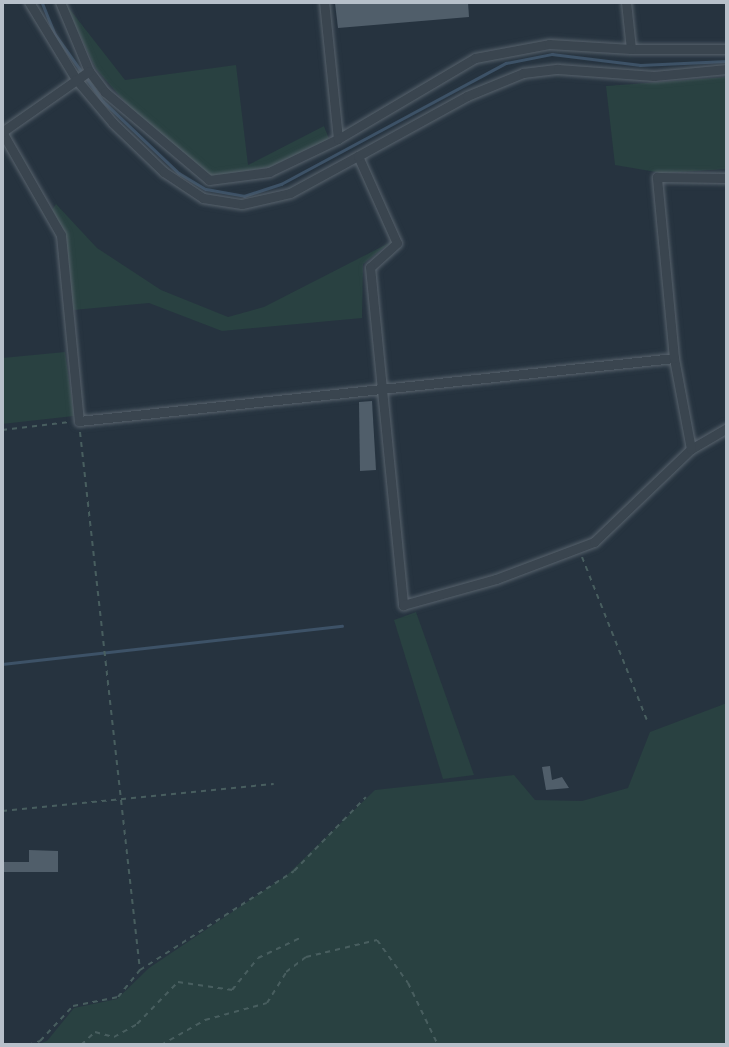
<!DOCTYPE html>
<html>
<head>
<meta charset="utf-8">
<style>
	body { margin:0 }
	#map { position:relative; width:729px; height:1047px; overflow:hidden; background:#26333f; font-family:"Work Sans",sans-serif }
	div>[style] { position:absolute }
	.green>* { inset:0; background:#294141 }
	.stream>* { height:2.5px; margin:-1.25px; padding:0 1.25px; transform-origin:1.25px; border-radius:1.25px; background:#3d5267 }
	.building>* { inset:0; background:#505e6a }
	.path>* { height:2px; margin-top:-1px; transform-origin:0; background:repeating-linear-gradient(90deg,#485e5f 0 5px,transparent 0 10px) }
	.roads { filter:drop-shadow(0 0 2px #58636d) drop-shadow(0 0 2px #58636d) }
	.minor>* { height:9px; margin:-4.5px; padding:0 4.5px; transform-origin:4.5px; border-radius:4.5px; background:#3a454f }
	span { translate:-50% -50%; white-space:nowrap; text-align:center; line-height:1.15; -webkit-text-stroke:5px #1f2a34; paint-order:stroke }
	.frame { position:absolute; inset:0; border:4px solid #b7c0ca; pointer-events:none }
</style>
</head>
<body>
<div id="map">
	<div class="green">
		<i style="clip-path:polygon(64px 2px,125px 80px,236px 65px,248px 165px,324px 126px,329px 139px,270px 167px,213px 177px,140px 119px,96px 69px)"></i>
		<i style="clip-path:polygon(727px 77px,727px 169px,662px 173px,615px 165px,606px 86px)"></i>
		<i style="clip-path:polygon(56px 204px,97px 248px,161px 290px,228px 317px,264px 307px,391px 242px,363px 264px,362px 318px,222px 331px,149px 303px,73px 310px,65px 232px,52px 210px)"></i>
		<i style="clip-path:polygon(65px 352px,74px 416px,2px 424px,2px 358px)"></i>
		<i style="clip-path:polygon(416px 612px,474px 775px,443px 779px,394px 620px)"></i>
		<i style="clip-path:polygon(727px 703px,727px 1045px,35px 1045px,47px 1041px,74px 1008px,117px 999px,149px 968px,287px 875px,375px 790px,514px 775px,535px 800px,582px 801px,628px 788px,650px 732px)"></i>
	</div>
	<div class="stream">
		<i style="left:42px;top:2px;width:35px;rotate:68deg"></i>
		<i style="left:55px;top:34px;width:47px;rotate:54.6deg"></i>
		<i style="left:86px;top:77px;width:29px;rotate:55deg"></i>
		<i style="left:103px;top:101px;width:105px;rotate:43.5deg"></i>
		<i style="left:179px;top:173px;width:31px;rotate:31deg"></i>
		<i style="left:206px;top:189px;width:39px;rotate:10deg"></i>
		<i style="left:244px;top:196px;width:39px;rotate:-18deg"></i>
		<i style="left:281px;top:184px;width:255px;rotate:-28.3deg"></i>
		<i style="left:506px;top:63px;width:47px;rotate:-11.1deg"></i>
		<i style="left:552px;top:54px;width:89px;rotate:7.1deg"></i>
		<i style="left:640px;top:65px;width:87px;rotate:-2.6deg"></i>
		<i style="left:2px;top:664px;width:342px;rotate:-6.4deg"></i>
	</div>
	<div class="building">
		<i style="clip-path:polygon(468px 2px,469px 17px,338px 28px,335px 3px)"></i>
		<i style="clip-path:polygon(372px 401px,376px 470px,360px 471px,359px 402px)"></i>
		<i style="clip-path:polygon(550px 766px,552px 780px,562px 777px,569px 788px,546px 790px,542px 767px)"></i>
		<i style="clip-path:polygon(29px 850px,58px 851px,58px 872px,2px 872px,2px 862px,29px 862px)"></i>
	</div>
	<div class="path">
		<i style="left:2px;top:430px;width:68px;rotate:-6.7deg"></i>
		<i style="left:80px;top:432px;width:541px;rotate:83.64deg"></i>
		<i style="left:582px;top:557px;width:175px;rotate:68.3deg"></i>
		<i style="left:2px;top:811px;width:273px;rotate:-5.7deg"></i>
		<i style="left:28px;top:1045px;width:13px;rotate:-18deg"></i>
		<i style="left:40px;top:1041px;width:48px;rotate:-46.7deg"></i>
		<i style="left:73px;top:1006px;width:46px;rotate:-11.3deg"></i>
		<i style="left:118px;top:997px;width:35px;rotate:-51deg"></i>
		<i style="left:140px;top:970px;width:183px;rotate:-32.7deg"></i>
		<i style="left:294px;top:871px;width:103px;rotate:-45.8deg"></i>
		<i style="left:81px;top:1045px;width:19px;rotate:-43deg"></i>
		<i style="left:95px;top:1032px;width:20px;rotate:15deg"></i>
		<i style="left:114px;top:1037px;width:26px;rotate:-29deg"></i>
		<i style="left:137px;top:1024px;width:59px;rotate:-45.7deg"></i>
		<i style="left:178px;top:982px;width:55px;rotate:8.4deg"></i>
		<i style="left:232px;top:990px;width:41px;rotate:-50.9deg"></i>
		<i style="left:258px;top:958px;width:49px;rotate:-25.5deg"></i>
		<i style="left:161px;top:1045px;width:51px;rotate:-29.6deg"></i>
		<i style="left:205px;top:1020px;width:64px;rotate:-15.3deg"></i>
		<i style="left:267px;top:1003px;width:36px;rotate:-58deg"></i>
		<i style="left:286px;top:972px;width:25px;rotate:-37deg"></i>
		<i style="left:306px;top:957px;width:73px;rotate:-13.5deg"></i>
		<i style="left:377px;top:940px;width:53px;rotate:54.2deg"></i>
		<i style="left:408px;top:983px;width:69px;rotate:64.2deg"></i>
	</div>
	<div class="roads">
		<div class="minor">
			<i style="left:29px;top:2px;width:90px;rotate:58.6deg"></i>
			<i style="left:76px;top:79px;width:57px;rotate:49.9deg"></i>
			<i style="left:113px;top:123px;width:71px;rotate:43.9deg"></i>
			<i style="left:164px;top:172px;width:47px;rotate:33.7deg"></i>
			<i style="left:203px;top:198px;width:39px;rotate:9deg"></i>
			<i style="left:242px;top:204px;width:49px;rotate:-12.9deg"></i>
			<i style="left:290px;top:193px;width:77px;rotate:-28.6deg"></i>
			<i style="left:358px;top:156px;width:95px;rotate:65.9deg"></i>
			<i style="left:397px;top:243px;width:36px;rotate:138deg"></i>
			<i style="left:370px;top:267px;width:340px;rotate:84.4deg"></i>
			<i style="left:403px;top:605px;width:97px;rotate:-15.6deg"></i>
			<i style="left:496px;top:579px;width:105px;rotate:-20.7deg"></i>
			<i style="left:594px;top:542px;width:134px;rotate:-43.8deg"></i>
			<i style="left:691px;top:449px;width:42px;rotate:-30.3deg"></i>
			<i style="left:60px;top:2px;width:75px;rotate:67.2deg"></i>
			<i style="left:89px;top:71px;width:26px;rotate:53deg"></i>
			<i style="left:105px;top:92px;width:136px;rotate:40.2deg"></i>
			<i style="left:209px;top:180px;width:61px;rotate:-7.6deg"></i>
			<i style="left:269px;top:172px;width:76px;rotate:-25.6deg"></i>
			<i style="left:338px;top:139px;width:138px;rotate:-95.8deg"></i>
			<i style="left:626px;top:2px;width:47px;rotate:83.9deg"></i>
			<i style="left:631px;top:49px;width:96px"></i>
			<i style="left:2px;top:132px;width:119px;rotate:60.2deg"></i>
			<i style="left:61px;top:235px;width:187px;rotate:84.5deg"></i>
			<i style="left:79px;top:421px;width:598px;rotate:-6.04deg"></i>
			<i style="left:2px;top:132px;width:106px;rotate:-35deg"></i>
			<i style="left:338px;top:139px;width:159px;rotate:-30.6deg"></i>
			<i style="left:475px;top:58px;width:75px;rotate:-10.7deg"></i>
			<i style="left:549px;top:44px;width:82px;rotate:3.5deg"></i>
			<i style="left:358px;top:156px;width:124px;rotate:-28.8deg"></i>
			<i style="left:467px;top:96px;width:61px;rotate:-22.3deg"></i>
			<i style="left:523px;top:73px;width:35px;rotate:-7deg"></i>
			<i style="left:558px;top:69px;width:96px;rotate:4.2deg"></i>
			<i style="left:654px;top:76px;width:73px;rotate:-5.5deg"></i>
			<i style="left:691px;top:449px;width:93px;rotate:-100.6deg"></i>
			<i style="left:674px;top:358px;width:182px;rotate:-95.4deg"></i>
			<i style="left:657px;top:177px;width:70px;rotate:0.8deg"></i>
		</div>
	</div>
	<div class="frame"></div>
</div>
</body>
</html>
